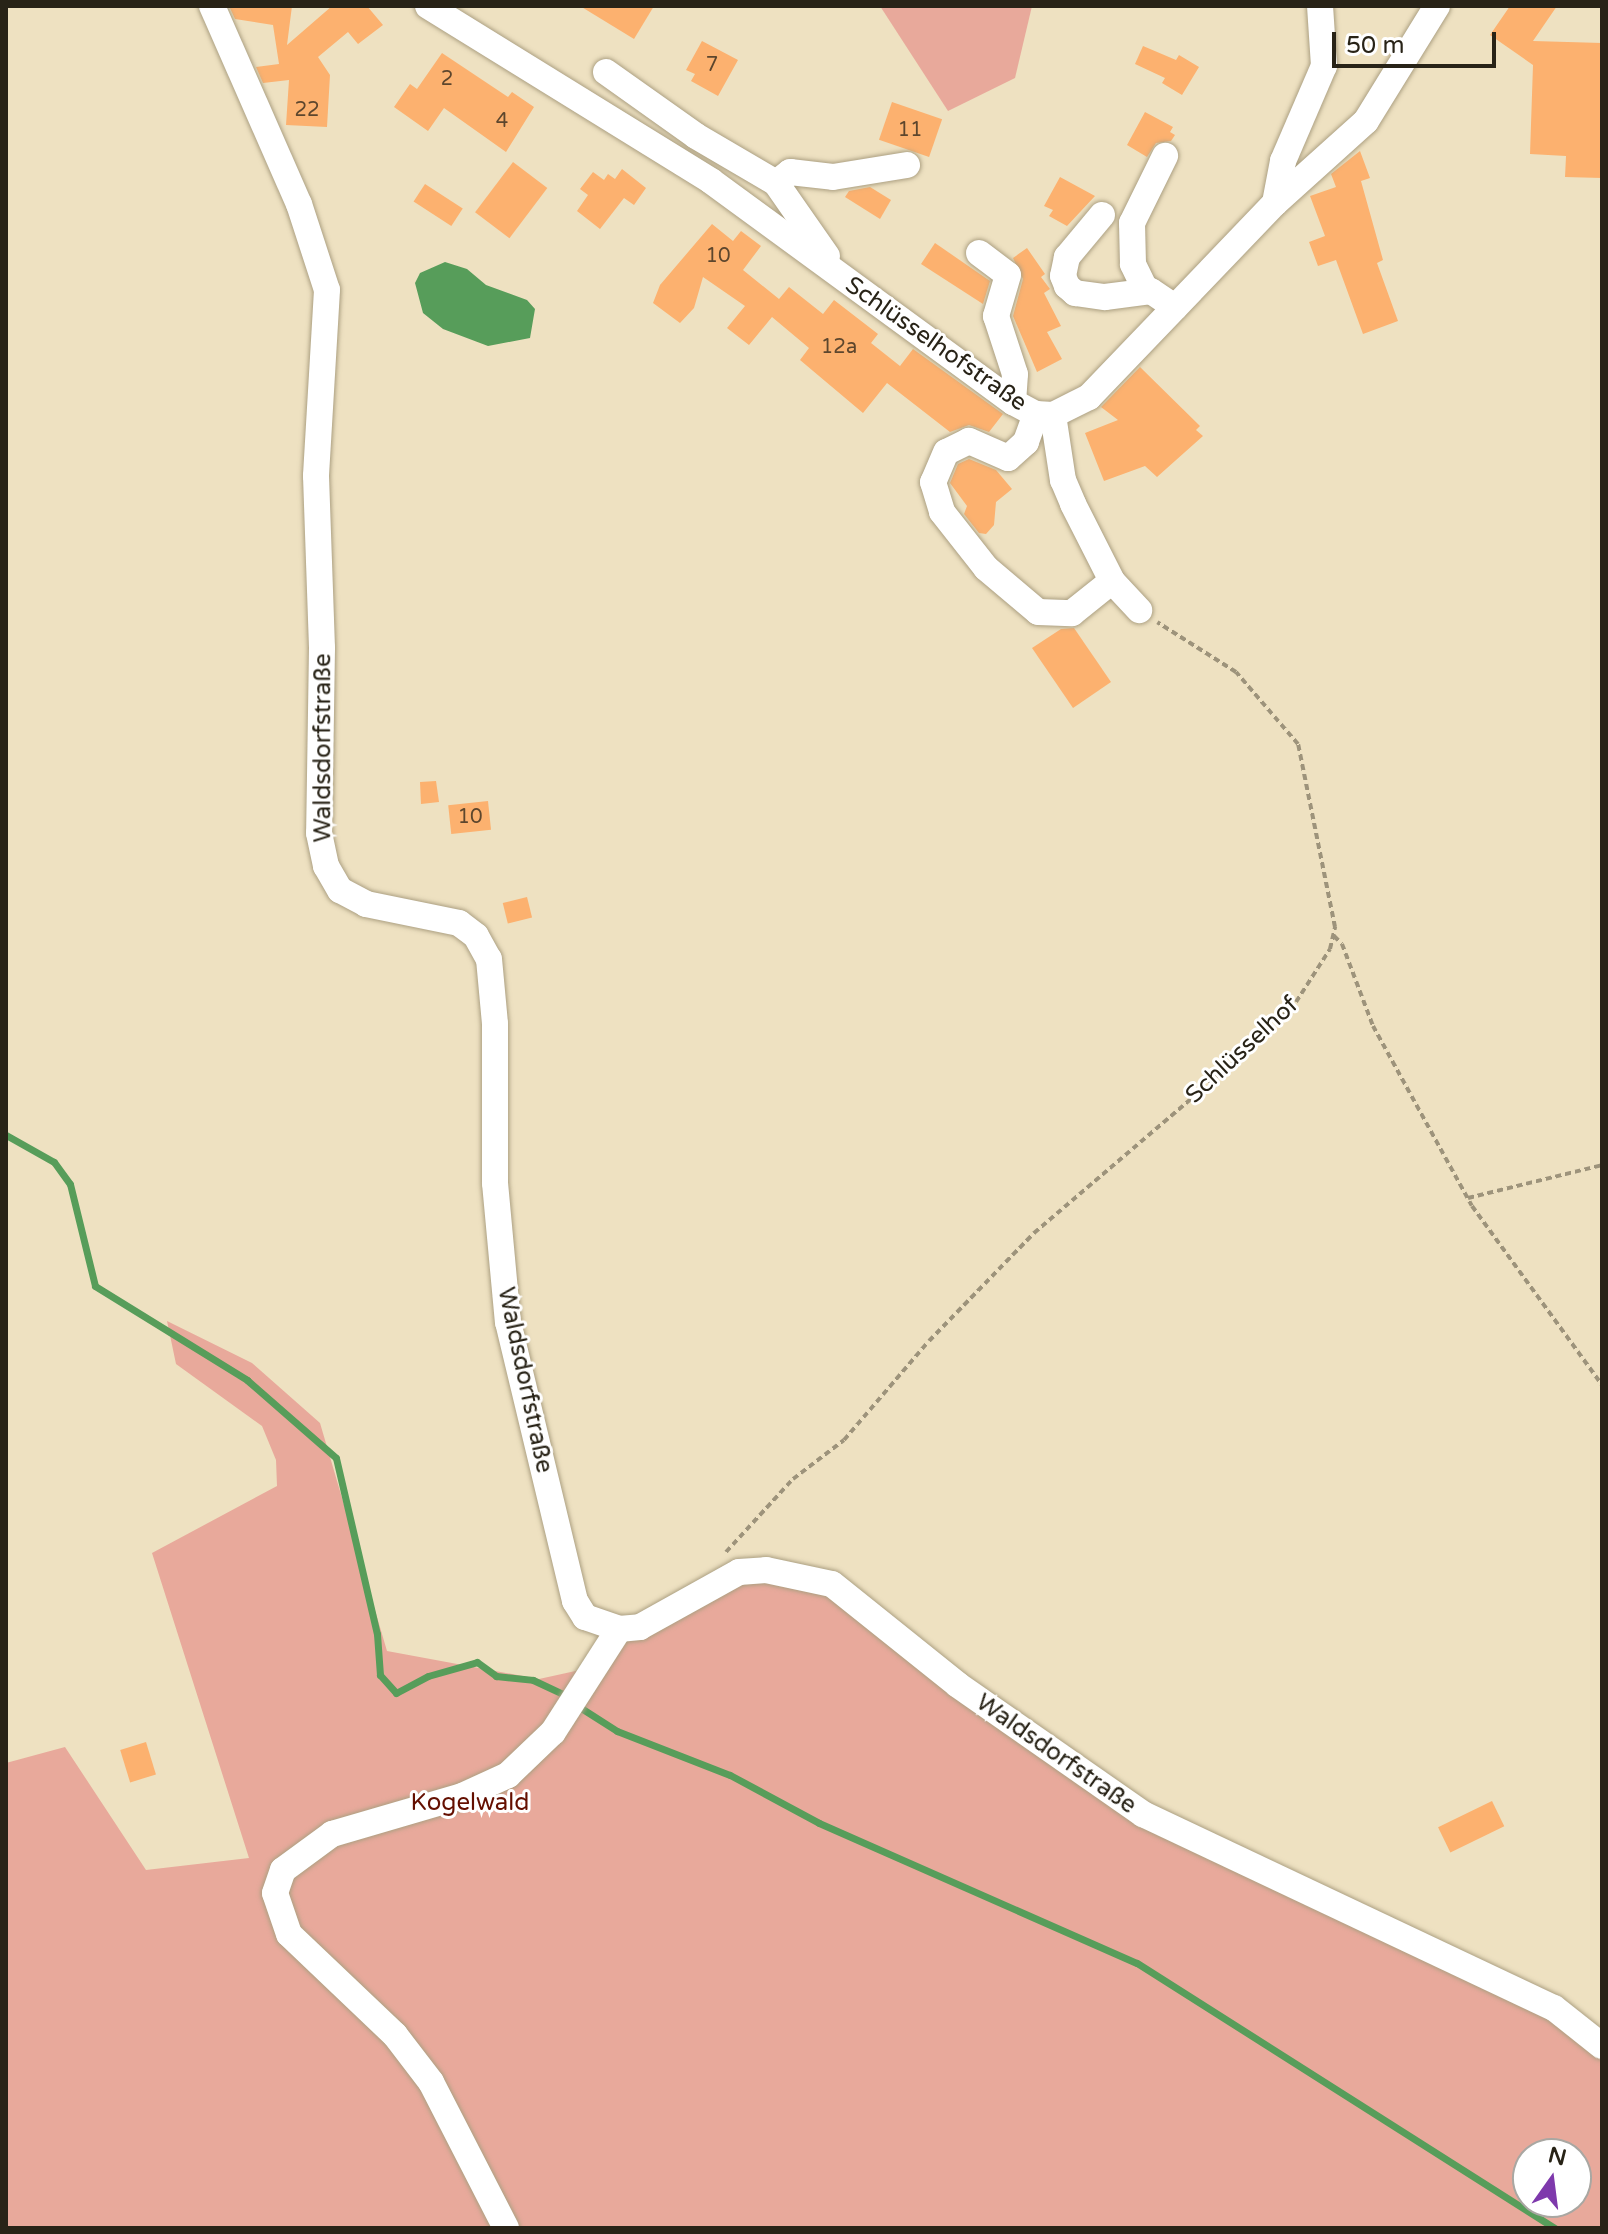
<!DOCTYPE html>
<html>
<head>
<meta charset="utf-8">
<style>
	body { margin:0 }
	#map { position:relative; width:1608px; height:2234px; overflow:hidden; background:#eee1c1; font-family:"Varela Round",sans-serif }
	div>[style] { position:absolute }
	.green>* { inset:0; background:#e8a99b }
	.water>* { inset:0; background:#579d5a }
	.stream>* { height:7px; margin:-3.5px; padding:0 3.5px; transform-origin:3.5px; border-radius:3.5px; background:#579d5a }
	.building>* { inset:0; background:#fcb16f; transform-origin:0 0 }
	.path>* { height:4px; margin-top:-2px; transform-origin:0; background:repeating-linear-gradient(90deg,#9d937b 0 6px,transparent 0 10px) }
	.roads { filter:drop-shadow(0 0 2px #aca082) drop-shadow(0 0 2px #aca082) }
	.minor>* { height:26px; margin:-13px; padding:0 13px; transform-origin:13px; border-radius:13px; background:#fff }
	span { translate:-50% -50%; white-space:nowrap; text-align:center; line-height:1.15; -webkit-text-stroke:6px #fff; paint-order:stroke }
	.number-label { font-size:20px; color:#5d462d }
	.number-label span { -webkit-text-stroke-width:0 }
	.street-label { font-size:24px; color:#282317 }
	.park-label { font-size:24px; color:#640f00 }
	.frame { position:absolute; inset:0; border:8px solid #282317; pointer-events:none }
	.north { position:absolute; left:1512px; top:2138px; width:80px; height:80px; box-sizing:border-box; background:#fff; border:2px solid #a9a7a2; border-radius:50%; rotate:14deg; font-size:22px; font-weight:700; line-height:32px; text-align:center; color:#282317 }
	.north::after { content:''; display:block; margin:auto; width:28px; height:36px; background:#7e39ac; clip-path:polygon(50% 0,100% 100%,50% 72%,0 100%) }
	.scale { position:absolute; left:1332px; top:32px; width:164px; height:36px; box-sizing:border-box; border:4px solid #282317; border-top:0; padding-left:10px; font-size:24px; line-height:28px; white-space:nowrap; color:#282317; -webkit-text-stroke:6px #fff; paint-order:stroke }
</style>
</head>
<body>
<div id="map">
	<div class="green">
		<i style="clip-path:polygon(880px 6px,1032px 6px,1015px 78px,948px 111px)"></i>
		<i style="clip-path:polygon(evenodd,167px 1321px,252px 1363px,320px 1423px,387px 1651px,539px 1679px,580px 1670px,595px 1651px,741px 1576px,826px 1589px,1018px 1740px,1547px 2011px,1602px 2054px,1602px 2228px,6px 2228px,6px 1763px,65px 1747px,146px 1870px,249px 1858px,152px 1553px,277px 1486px,276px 1460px,262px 1426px,176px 1364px,167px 1321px,1528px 2154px,1576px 2154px,1576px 2202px,1528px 2202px,1528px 2154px)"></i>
	</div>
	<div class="water">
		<i style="clip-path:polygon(445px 262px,467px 269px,486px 285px,527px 300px,535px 309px,530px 338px,488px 346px,443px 329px,423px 313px,415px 283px,420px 273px)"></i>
	</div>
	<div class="stream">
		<i style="left:6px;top:1135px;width:55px;rotate:29.4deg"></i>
		<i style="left:54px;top:1162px;width:27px;rotate:54deg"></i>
		<i style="left:70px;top:1184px;width:105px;rotate:76.2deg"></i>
		<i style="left:95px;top:1286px;width:179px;rotate:31.7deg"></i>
		<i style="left:247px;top:1380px;width:118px;rotate:41.2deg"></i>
		<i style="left:336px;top:1458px;width:181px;rotate:76.9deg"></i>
		<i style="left:377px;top:1634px;width:41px;rotate:85.8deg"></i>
		<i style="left:380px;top:1675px;width:24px;rotate:48deg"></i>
		<i style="left:396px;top:1693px;width:36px;rotate:-28deg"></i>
		<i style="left:428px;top:1676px;width:51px;rotate:-15.9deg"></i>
		<i style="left:477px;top:1662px;width:24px;rotate:36deg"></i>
		<i style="left:496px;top:1676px;width:37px;rotate:6deg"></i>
		<i style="left:533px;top:1680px;width:38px;rotate:25deg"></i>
		<i style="left:581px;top:1708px;width:43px;rotate:32.6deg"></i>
		<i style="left:617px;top:1731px;width:121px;rotate:21.3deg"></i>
		<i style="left:730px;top:1775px;width:101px;rotate:28.3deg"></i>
		<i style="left:819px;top:1823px;width:347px;rotate:23.8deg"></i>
		<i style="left:1137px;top:1963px;width:495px;rotate:32.4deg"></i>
	</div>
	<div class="building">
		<i style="clip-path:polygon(229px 6px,292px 6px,287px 45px,332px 6px,367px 6px,383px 25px,358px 44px,348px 32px,318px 57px,330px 75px,327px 127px,286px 125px,289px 80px,263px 83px,256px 67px,279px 64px,273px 25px,235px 19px)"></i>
		<i style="clip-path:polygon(580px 6px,654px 6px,634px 39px)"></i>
		<i style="clip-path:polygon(1510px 6px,1557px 6px,1533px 41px,1602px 43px,1602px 178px,1565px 177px,1566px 156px,1530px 154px,1533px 65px,1490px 35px)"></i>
		<i style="clip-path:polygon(702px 41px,738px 60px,718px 96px,691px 81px,695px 74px,686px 70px)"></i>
		<i style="clip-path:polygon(1143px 46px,1176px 60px,1179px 55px,1199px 67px,1182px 95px,1162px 83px,1165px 78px,1135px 64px)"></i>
		<i style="clip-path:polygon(442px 53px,508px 97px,512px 92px,534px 107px,506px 152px,444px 108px,428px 131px,394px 107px,410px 84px,417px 89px)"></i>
		<i style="left:892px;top:102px;width:53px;height:40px;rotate:19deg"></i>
		<i style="clip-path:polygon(1145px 112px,1173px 127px,1170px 132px,1175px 135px,1171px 141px,1156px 143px,1147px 157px,1127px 145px)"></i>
		<i style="clip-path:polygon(1360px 151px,1370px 178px,1361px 181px,1383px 260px,1377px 263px,1398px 321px,1363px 334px,1336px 260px,1318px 266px,1309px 242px,1325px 236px,1310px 196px,1336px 187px,1331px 174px)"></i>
		<i style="left:513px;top:162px;width:43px;height:63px;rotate:37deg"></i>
		<i style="clip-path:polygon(622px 169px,646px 188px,634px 205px,624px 198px,600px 229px,577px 211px,588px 195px,580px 189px,593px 172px,604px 180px,608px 174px,615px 179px)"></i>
		<i style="clip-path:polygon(1060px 177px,1095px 196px,1067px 226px,1049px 216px,1053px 210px,1044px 206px)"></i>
		<i style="left:425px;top:184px;width:45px;height:21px;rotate:33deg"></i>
		<i style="clip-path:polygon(870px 187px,891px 200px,880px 219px,845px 197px,849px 191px)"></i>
		<i style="clip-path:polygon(712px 224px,733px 241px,741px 231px,761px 246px,743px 270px,779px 299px,789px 287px,823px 314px,834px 300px,878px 334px,871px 343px,900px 366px,913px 349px,1003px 414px,989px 432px,969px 425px,950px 432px,887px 383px,863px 413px,800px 360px,809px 348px,772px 317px,749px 345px,727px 328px,745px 306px,703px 277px,694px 308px,680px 323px,653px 303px,660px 285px)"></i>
		<i style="clip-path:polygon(935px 243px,990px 281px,983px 304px,921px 264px)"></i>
		<i style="clip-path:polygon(1027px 248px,1045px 274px,1041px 277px,1050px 289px,1044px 293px,1061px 326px,1047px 332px,1062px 359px,1037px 372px,1013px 316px,1023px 279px,1013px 258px)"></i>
		<i style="clip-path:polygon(1140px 367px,1200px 426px,1196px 430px,1203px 436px,1157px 477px,1145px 466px,1104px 481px,1085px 433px,1118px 420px,1101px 407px)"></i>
		<i style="clip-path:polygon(969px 459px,996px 470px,1012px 489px,996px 502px,994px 525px,986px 534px,979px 533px,964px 514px,967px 506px,950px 483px,958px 464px)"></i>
		<i style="clip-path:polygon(1074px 628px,1111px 682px,1073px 708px,1032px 648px,1061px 629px)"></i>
		<i style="clip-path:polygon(436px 781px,439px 802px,421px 804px,420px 782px)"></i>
		<i style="left:488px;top:801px;width:29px;height:40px;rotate:84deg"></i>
		<i style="left:527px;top:897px;width:21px;height:25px;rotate:76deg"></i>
		<i style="left:146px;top:1742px;width:34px;height:27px;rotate:73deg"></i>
		<i style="left:1492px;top:1801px;width:28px;height:60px;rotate:64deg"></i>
	</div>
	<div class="path">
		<i style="left:1334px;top:936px;width:11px;rotate:45deg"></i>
		<i style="left:1342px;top:944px;width:88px;rotate:69.3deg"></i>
		<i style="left:1373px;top:1026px;width:205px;rotate:61.2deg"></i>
		<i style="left:1472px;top:1206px;width:221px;rotate:54deg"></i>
		<i style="left:1468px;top:1198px;width:138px;rotate:-13.8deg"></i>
		<i style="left:726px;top:1552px;width:99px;rotate:-47.5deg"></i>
		<i style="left:793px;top:1479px;width:64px;rotate:-37.4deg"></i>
		<i style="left:844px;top:1440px;width:130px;rotate:-49.4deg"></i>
		<i style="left:929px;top:1341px;width:151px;rotate:-45.8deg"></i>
		<i style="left:1034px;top:1233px;width:291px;rotate:-40.5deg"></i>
		<i style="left:1255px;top:1044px;width:59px;rotate:-45.7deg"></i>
		<i style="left:1296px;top:1002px;width:63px;rotate:-57.3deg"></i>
		<i style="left:1330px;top:949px;width:23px;rotate:-77deg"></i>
		<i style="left:1335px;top:927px;width:187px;rotate:-101.4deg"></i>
		<i style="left:1298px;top:744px;width:95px;rotate:-130.7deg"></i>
		<i style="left:1236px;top:672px;width:93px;rotate:-147.7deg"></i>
	</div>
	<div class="roads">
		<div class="minor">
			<i style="left:212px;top:6px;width:216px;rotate:66.3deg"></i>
			<i style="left:299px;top:204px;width:90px;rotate:72deg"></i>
			<i style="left:327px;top:290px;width:186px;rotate:93.4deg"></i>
			<i style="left:316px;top:476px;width:172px;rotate:88deg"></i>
			<i style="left:322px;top:648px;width:185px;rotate:90.9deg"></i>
			<i style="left:319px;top:833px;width:34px;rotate:78deg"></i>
			<i style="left:326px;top:866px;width:28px;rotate:60deg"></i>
			<i style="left:340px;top:890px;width:30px;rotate:28deg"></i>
			<i style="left:366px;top:904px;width:95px;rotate:11.5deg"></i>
			<i style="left:459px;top:923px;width:21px;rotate:37deg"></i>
			<i style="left:476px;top:936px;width:26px;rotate:61deg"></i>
			<i style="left:489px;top:959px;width:65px;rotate:84.7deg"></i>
			<i style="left:495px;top:1024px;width:159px;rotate:90deg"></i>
			<i style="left:495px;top:1183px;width:140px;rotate:84.7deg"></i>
			<i style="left:508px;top:1322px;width:287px;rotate:76.5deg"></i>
			<i style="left:575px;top:1601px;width:19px;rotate:58deg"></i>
			<i style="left:585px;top:1617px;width:36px;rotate:19deg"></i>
			<i style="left:619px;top:1629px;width:21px;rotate:-5deg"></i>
			<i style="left:640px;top:1627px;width:113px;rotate:-29.1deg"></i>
			<i style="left:739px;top:1572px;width:27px;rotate:-4deg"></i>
			<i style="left:766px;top:1570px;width:67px;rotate:12deg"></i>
			<i style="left:832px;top:1584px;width:161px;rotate:38.7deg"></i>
			<i style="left:958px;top:1685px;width:226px;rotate:34.9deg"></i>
			<i style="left:1143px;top:1814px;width:454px;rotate:25.3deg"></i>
			<i style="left:1554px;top:2008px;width:61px;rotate:38.4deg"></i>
			<i style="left:428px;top:6px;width:333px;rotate:31.7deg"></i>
			<i style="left:711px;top:181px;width:374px;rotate:36.2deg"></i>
			<i style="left:1013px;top:402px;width:26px;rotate:28deg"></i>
			<i style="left:1036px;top:414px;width:17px;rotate:3deg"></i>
			<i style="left:1053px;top:415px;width:40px;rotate:-26.6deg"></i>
			<i style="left:1089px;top:397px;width:269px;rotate:-46.2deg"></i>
			<i style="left:1275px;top:203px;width:122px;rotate:-42deg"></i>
			<i style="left:1366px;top:121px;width:135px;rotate:-58.3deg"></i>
			<i style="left:606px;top:72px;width:110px;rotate:35.4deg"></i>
			<i style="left:696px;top:136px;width:93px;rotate:30.4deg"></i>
			<i style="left:776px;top:183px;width:89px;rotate:55.1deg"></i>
			<i style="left:776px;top:183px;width:18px;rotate:-38deg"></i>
			<i style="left:790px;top:172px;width:43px;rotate:6.6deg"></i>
			<i style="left:833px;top:177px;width:75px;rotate:-9.2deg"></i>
			<i style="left:1275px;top:203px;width:43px;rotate:-79.2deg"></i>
			<i style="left:1283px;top:161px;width:103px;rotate:-66.7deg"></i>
			<i style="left:1324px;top:66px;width:60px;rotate:-93.8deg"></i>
			<i style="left:1102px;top:215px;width:55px;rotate:129.8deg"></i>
			<i style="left:1067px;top:257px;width:19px;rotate:102deg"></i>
			<i style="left:1063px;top:276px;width:11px;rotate:68deg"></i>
			<i style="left:1067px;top:286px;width:11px;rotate:41deg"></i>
			<i style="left:1075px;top:293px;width:30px;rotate:8deg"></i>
			<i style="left:1105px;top:297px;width:46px;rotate:-7.4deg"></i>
			<i style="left:1151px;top:291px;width:29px;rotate:34deg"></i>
			<i style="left:979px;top:253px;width:36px;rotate:37deg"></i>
			<i style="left:1008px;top:275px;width:43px;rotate:106.3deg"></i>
			<i style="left:996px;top:316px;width:61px;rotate:71.9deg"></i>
			<i style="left:1015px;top:374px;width:28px;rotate:94deg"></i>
			<i style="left:1146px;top:291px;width:30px;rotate:-116deg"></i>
			<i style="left:1133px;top:264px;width:41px;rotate:-91.4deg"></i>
			<i style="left:1132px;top:223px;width:75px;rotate:-63.8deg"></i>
			<i style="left:1036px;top:414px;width:30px;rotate:110deg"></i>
			<i style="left:1026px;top:442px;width:24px;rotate:138deg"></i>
			<i style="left:1008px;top:458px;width:43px;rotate:-156.4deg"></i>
			<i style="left:969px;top:441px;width:25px;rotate:154deg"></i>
			<i style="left:946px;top:452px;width:33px;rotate:113deg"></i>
			<i style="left:933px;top:482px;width:31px;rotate:73deg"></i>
			<i style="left:942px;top:512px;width:71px;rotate:51.8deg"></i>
			<i style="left:986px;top:568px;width:68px;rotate:40.2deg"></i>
			<i style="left:1038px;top:612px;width:34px;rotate:2deg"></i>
			<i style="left:1072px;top:613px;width:51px;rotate:-38.7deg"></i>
			<i style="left:1053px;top:415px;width:66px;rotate:81.3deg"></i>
			<i style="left:1063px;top:480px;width:26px;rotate:67deg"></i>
			<i style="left:1073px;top:504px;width:86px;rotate:63.1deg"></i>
			<i style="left:1112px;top:581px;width:40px;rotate:47deg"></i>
			<i style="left:506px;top:2228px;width:164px;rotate:-117.2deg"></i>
			<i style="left:431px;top:2082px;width:59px;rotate:-127.5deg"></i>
			<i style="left:395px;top:2035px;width:146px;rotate:-136.4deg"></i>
			<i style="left:289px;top:1934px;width:43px;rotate:-108.9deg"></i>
			<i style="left:275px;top:1893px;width:24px;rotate:-71deg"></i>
			<i style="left:283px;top:1870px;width:61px;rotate:-36.3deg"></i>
			<i style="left:332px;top:1834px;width:135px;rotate:-16.3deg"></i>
			<i style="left:462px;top:1796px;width:51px;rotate:-24.5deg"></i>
			<i style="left:508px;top:1775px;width:62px;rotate:-43.7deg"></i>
			<i style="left:553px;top:1732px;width:122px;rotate:-57.3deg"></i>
		</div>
	</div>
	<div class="number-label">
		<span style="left:712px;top:65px">7</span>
		<span style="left:447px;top:79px">2</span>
		<span style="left:307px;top:110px">22</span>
		<span style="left:502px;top:121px">4</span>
		<span style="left:910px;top:130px">11</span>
		<span style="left:718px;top:256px">10</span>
		<span style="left:839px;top:347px">12a</span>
		<span style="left:470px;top:817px">10</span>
	</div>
	<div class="street-label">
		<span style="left:936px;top:344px;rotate:35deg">Schlüsselhofstraße</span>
		<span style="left:323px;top:748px;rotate:-90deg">Waldsdorfstraße</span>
		<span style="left:1242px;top:1050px;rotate:-43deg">Schlüsselhof</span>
		<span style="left:525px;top:1380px;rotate:78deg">Waldsdorfstraße</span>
		<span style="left:1056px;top:1754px;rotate:35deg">Waldsdorfstraße</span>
	</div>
	<div class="park-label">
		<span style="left:470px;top:1803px">Kogelwald</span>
	</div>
	<div class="frame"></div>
	<div class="north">N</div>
	<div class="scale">50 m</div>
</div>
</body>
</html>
